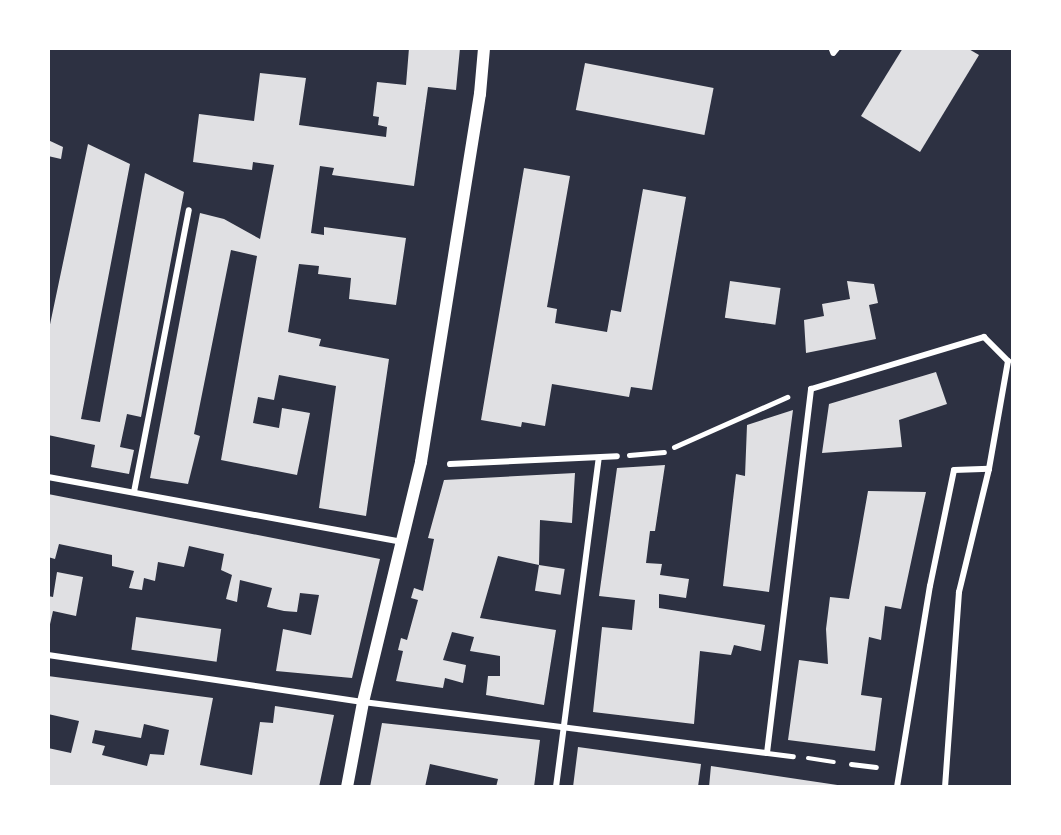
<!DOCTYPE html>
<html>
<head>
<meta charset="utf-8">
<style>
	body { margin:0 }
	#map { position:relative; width:1061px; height:835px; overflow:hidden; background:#2d3142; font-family:Manrope,sans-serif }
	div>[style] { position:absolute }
	.building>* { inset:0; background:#e0e0e3; transform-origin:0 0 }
	.path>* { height:4px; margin:-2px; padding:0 2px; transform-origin:2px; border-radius:2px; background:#fff }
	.service>* { height:4.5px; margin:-2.25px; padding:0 2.25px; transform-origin:2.25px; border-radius:2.25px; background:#fff }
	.pedestrian>* { height:5px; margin:-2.5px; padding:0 2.5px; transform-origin:2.5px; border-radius:2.5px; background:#fff }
	.minor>* { height:6px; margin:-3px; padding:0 3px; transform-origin:3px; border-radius:3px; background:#fff }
	.secondary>* { height:12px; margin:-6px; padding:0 6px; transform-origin:6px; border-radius:6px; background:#fff }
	span { translate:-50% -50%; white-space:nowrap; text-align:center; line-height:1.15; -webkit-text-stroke:6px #fff; paint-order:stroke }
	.frame { position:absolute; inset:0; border:50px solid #fff; pointer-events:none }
</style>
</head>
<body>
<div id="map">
	<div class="building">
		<i style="clip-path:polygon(409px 48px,460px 48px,456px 90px,428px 87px,414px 186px,332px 175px,334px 168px,320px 166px,311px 233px,324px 235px,324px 227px,406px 238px,396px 305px,349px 299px,351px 278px,318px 274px,319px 266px,299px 264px,288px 332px,321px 339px,319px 346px,389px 359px,366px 516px,319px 508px,336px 386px,279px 375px,274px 400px,258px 397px,253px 423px,279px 428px,282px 408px,310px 413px,297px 475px,221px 460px,257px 256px,231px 250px,194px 434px,200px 436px,188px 484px,150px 478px,200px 213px,224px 219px,260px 239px,274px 165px,253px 162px,252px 170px,193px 162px,199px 114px,254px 121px,260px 73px,306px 78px,299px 125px,386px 137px,387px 127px,378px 125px,379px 117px,373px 116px,377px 82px,406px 85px)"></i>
		<i style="clip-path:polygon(903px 48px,967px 48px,979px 55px,920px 152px,861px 116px)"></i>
		<i style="left:585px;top:63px;width:131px;height:48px;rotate:11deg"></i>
		<i style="clip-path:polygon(48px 140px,63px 147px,61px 159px,48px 156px)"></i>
		<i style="clip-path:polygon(88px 144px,130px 164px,81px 419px,100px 422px,145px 173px,184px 192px,141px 417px,127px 414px,120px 447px,134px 450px,129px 474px,91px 467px,95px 445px,48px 435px,48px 334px)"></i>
		<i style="clip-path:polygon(524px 168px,570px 176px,547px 307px,557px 309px,555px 323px,607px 332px,611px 310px,621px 312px,643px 189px,686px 197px,652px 390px,631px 387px,629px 397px,552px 384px,545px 426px,522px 422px,521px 427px,481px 420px)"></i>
		<i style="left:730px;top:281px;width:51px;height:37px;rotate:8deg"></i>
		<i style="clip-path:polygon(847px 281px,874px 284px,878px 303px,869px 305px,876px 339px,806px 353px,804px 320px,824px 316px,822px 304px,850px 299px)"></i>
		<i style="clip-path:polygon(936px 372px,947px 404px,899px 420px,902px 447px,822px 453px,829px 404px)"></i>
		<i style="clip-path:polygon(793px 410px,769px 592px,723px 586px,736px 474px,745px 476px,747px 425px)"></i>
		<i style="clip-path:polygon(665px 465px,655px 531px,650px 531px,646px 563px,662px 564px,660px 575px,689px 579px,686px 598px,659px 594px,659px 608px,765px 625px,761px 651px,734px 645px,731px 655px,700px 651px,694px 724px,593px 712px,602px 627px,632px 630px,635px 600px,599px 596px,617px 468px)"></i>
		<i style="clip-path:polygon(575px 473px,572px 523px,540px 520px,539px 565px,498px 556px,480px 618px,556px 630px,544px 705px,486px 695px,488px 676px,500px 676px,500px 656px,470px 651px,474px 637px,452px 632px,443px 660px,466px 665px,463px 683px,445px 678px,443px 688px,396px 681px,403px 651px,398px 650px,401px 638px,407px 640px,418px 600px,411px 598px,414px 588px,423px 591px,434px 539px,428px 538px,444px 480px)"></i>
		<i style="clip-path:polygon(868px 491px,926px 492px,901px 609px,885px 606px,881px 640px,869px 637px,861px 695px,882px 698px,875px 751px,788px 740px,799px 660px,828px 664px,826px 629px,830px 597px,849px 599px)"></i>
		<i style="clip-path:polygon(48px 494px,380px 559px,352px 678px,276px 671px,283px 629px,311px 635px,319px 595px,300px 593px,297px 612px,284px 611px,267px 607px,272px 588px,240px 580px,237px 602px,226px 599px,232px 575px,221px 570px,224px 554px,189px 546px,184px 567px,158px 562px,155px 581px,144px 578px,142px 590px,129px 588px,134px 571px,112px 566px,112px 555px,59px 544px,55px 559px,48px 557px)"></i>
		<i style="left:539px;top:565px;width:26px;height:26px;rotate:9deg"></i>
		<i style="clip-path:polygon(57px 572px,83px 577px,76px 616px,53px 611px,48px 633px,48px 596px,53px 597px)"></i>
		<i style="left:136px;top:617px;width:86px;height:33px;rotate:8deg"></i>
		<i style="clip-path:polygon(evenodd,48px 676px,213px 698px,200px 765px,252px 775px,260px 722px,273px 723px,275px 706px,334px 715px,319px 787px,48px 787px,48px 748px,71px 753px,79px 721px,48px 714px,48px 676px,144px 724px,169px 730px,164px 755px,150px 754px,147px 766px,102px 755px,105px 746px,92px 743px,95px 730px,141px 738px,144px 724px)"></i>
		<i style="clip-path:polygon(382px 723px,540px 740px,534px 787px,496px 787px,498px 779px,430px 764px,425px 787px,370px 787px)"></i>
		<i style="clip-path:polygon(578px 747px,701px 764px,698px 787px,573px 787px)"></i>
		<i style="clip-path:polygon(711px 766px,844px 786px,844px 787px,709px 787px)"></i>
	</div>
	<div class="path">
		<i style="left:808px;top:758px;width:26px;rotate:9deg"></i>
	</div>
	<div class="service">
		<i style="left:831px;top:48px;width:5px;rotate:68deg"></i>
		<i style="left:833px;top:53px;width:6px;rotate:-51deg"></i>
	</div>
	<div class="pedestrian">
		<i style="left:674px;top:447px;width:124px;rotate:-23.9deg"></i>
		<i style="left:629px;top:455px;width:35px;rotate:-5deg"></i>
		<i style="left:767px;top:753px;width:26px;rotate:7deg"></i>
		<i style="left:851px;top:764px;width:25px;rotate:7deg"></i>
	</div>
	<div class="minor">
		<i style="left:450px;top:464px;width:167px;rotate:-2.7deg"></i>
		<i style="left:48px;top:477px;width:359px;rotate:10.4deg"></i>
		<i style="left:134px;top:492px;width:287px;rotate:-79deg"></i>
		<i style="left:48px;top:655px;width:318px;rotate:8.5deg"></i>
		<i style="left:363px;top:702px;width:407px;rotate:7.2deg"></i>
		<i style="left:767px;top:753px;width:367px;rotate:-83.1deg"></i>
		<i style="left:811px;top:389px;width:181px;rotate:-16.7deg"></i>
		<i style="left:984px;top:337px;width:34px;rotate:45deg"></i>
		<i style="left:1008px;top:361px;width:110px;rotate:100deg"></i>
		<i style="left:989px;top:469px;width:127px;rotate:103.7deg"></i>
		<i style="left:959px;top:592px;width:196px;rotate:94.1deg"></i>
		<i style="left:556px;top:787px;width:332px;rotate:-82.6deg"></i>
		<i style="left:897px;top:787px;width:204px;rotate:-80.7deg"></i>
		<i style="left:930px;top:586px;width:118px;rotate:-78.3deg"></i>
		<i style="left:954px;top:470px;width:35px;rotate:-2deg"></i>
	</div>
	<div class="secondary">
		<i style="left:347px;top:787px;width:86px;rotate:-79.3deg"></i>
		<i style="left:363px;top:702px;width:247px;rotate:-76.4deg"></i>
		<i style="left:421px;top:462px;width:373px;rotate:-80.9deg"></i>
		<i style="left:480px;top:94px;width:46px;rotate:-85deg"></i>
	</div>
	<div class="frame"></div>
</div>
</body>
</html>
